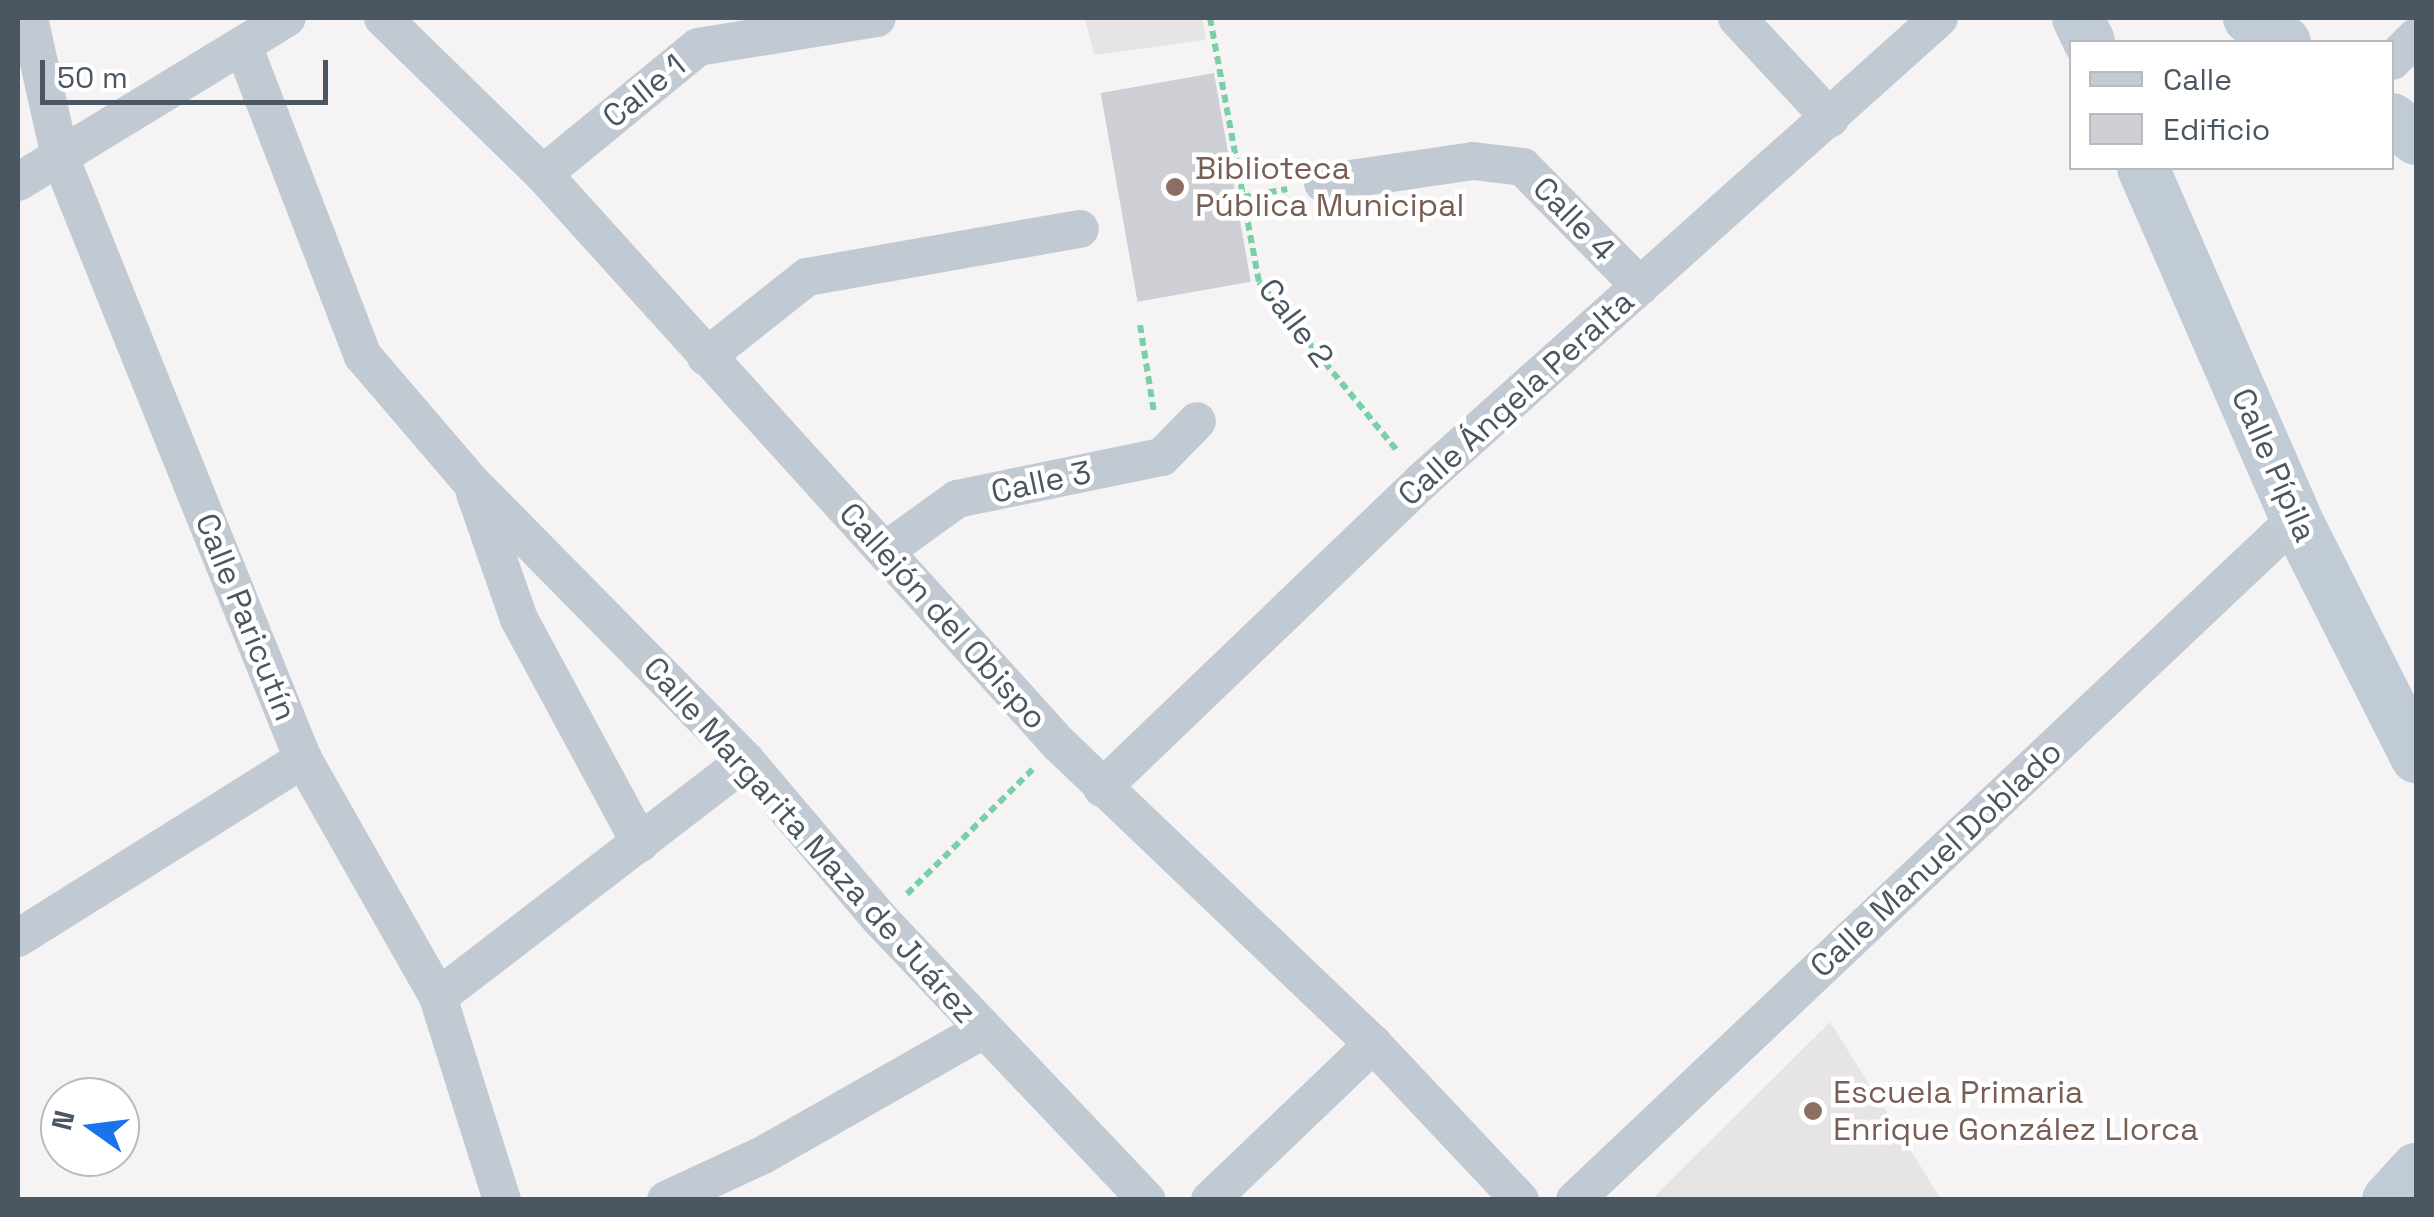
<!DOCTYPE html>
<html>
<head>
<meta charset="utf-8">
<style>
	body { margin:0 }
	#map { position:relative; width:2434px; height:1217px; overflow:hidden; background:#f5f3f3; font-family:"Space Grotesk",sans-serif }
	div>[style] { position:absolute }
	.education>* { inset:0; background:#e6e4e5 }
	.building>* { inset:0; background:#cdcfd5; transform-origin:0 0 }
	.path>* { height:6px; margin-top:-3px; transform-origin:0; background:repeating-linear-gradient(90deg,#7ad0a6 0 8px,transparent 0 13px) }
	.minor>* { height:38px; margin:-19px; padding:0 19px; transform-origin:19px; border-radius:19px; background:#c1cad2 }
	.secondary>* { height:52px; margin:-26px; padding:0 26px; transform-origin:26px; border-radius:26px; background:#c1cbd6 }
	.dots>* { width:28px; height:28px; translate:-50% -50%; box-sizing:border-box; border:5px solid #fff; border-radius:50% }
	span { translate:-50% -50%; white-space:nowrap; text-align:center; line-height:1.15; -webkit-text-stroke:9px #fff; paint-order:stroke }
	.street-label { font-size:32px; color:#4a5661 }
	.education-label { font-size:32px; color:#785e54 }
	.left { translate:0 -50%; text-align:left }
	.frame { position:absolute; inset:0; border:20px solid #4a5661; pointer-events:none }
	.legend { position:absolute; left:2069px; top:40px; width:325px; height:130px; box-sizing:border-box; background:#fff; border:2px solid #b7bbc0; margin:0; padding:12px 18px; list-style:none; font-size:30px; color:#4a5661 }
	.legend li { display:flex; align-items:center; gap:20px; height:50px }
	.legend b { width:50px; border:2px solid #b7bbc0 }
	.north { position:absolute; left:40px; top:1077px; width:100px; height:100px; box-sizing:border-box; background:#fff; border:2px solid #b7bbc0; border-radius:50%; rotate:284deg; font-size:28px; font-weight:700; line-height:40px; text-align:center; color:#4a5661 }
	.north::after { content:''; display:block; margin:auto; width:35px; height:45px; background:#1a73e8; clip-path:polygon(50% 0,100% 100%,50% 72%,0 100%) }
	.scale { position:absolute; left:40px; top:60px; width:288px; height:45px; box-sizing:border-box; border:5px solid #4a5661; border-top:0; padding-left:12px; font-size:30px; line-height:35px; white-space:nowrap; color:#4a5661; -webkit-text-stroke:8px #fff; paint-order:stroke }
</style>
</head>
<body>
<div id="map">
	<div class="education">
		<i style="clip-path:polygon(1085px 18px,1202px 18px,1206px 40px,1094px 55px)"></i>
		<i style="clip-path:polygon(1830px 1022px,1941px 1199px,1652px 1199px)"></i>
	</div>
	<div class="building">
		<i style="left:1214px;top:73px;width:212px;height:115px;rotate:80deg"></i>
	</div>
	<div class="path">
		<i style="left:1210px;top:18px;width:269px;rotate:79.5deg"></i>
		<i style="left:1259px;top:282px;width:220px;rotate:50.7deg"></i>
		<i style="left:1243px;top:197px;width:45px;rotate:-10.3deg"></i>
		<i style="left:1140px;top:325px;width:88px;rotate:80.9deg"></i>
		<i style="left:907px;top:894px;width:177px;rotate:-44.8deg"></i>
	</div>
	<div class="minor">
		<i style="left:29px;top:18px;width:142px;rotate:77.4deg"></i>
		<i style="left:60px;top:157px;width:649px;rotate:68.02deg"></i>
		<i style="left:303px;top:759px;width:274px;rotate:60.4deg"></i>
		<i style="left:438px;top:997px;width:213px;rotate:72.5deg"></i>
		<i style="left:383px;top:18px;width:223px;rotate:44.3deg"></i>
		<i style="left:543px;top:174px;width:769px;rotate:47.85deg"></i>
		<i style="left:1059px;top:744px;width:434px;rotate:43.7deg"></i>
		<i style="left:1373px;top:1044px;width:214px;rotate:46.7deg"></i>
		<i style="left:1737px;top:18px;width:137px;rotate:47.1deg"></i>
		<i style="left:244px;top:48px;width:330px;rotate:68.9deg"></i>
		<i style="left:363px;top:356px;width:166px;rotate:49.4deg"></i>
		<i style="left:471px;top:482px;width:392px;rotate:45.4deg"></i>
		<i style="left:746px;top:761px;width:209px;rotate:49.7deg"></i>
		<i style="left:881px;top:920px;width:386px;rotate:46.5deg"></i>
		<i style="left:2392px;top:61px;width:34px;rotate:-45deg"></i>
		<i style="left:543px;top:174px;width:200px;rotate:-39.3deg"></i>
		<i style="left:698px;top:47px;width:181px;rotate:-9.2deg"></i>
		<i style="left:18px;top:182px;width:315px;rotate:-31.4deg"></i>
		<i style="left:1323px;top:183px;width:152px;rotate:-8.3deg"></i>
		<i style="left:1473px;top:161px;width:50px;rotate:6.8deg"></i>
		<i style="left:1523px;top:167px;width:167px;rotate:45.5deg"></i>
		<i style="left:706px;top:357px;width:129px;rotate:-38.4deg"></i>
		<i style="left:807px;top:277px;width:277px;rotate:-10deg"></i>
		<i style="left:475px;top:493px;width:133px;rotate:70.8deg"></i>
		<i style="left:519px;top:619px;width:255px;rotate:61.6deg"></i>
		<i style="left:885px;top:551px;width:89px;rotate:-35.8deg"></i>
		<i style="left:957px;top:499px;width:209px;rotate:-11.6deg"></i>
		<i style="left:1162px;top:457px;width:50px;rotate:-45.8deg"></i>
		<i style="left:1102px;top:788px;width:443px;rotate:-43.8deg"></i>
		<i style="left:1422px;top:481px;width:694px;rotate:-41.85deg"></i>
		<i style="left:18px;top:938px;width:337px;rotate:-32.1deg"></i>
		<i style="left:438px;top:997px;width:388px;rotate:-37.5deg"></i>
		<i style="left:666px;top:1200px;width:107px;rotate:-24.9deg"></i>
		<i style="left:763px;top:1155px;width:253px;rotate:-29.6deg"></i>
		<i style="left:1210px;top:1200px;width:226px;rotate:-43.7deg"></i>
		<i style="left:1575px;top:1200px;width:992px;rotate:-43.37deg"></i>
	</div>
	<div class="secondary">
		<i style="left:2078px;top:18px;width:26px;rotate:65deg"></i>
		<i style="left:2249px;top:18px;width:43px;rotate:33.7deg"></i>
		<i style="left:2392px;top:119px;width:31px;rotate:40deg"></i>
		<i style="left:2143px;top:168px;width:383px;rotate:66.4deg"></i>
		<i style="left:2296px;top:519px;width:267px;rotate:63.2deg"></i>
		<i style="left:2388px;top:1200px;width:42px;rotate:-47.9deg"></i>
	</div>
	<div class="dots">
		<i style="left:1175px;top:187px;background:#8d6e63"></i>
		<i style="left:1813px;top:1111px;background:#8d6e63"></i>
	</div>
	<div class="street-label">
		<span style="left:644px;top:91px;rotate:-39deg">Calle 1</span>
		<span style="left:1574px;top:219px;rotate:46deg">Calle 4</span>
		<span style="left:1296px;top:323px;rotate:53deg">Calle 2</span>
		<span style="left:1516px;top:398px;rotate:-42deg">Calle Ángela Peralta</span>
		<span style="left:2274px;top:465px;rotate:66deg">Calle Pípila</span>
		<span style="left:1041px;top:482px;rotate:-12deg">Calle 3</span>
		<span style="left:943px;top:616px;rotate:48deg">Callejón del Obispo</span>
		<span style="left:246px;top:617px;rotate:68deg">Calle Paricutín</span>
		<span style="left:810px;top:840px;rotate:48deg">Calle Margarita Maza de Juárez</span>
		<span style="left:1936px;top:859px;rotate:-43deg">Calle Manuel Doblado</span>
	</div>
	<div class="education-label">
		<span class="left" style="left:1195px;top:187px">Biblioteca<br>Pública Municipal</span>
		<span class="left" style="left:1833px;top:1111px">Escuela Primaria<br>Enrique González Llorca</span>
	</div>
	<div class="frame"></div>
	<ul class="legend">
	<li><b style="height:12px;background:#c1cbd6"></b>Calle</li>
	<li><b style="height:28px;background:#cdcfd5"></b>Edificio</li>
	</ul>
	<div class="north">N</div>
	<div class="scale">50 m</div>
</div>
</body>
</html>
